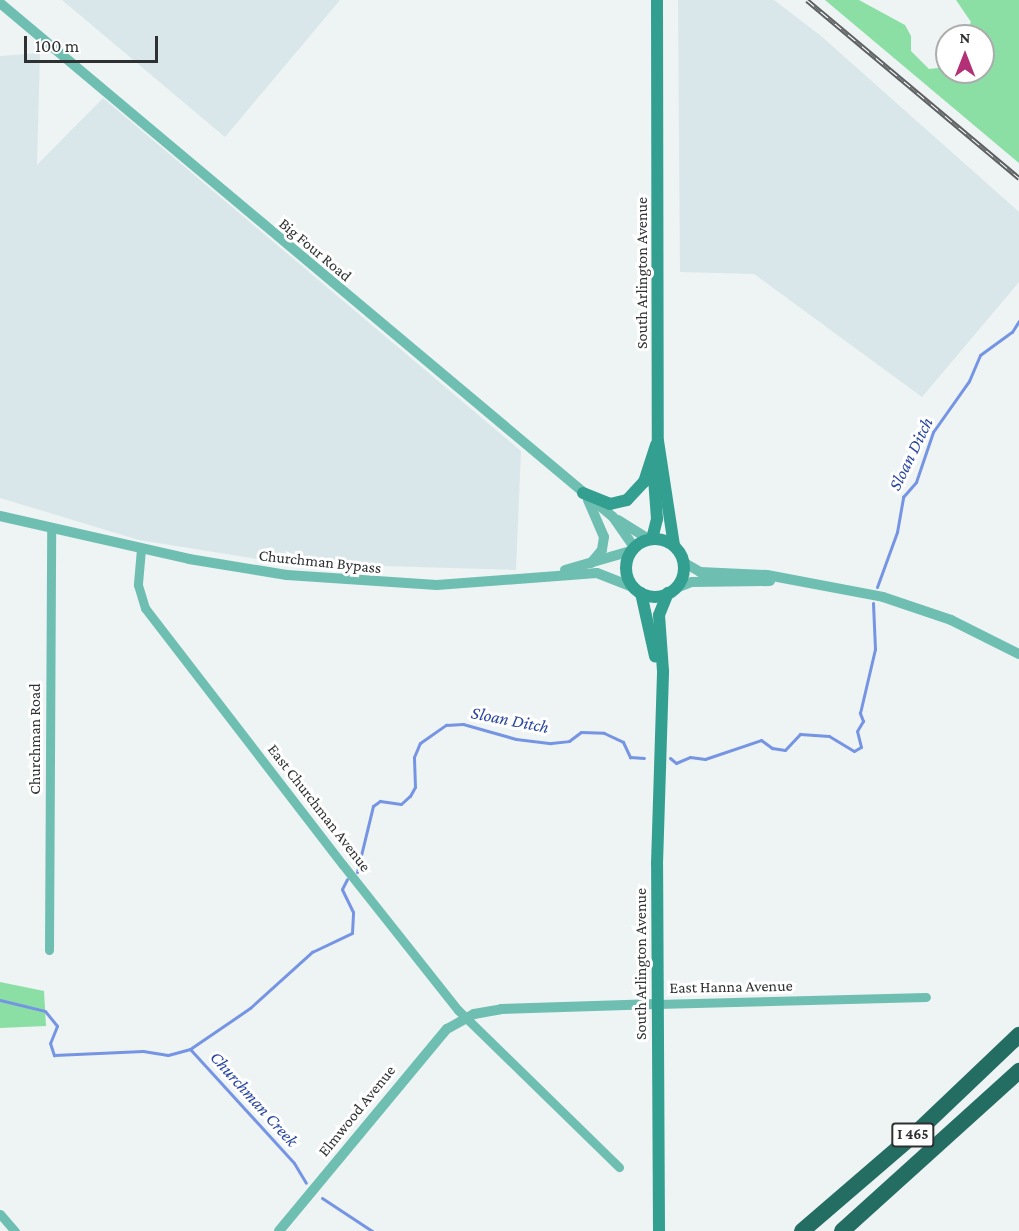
<!DOCTYPE html>
<html>
<head>
<meta charset="utf-8">
<style>
	body { margin:0 }
	#map { position:relative; width:1019px; height:1231px; overflow:hidden; background:#eef3f4; font-family:"Crimson Pro",serif }
	div>[style] { position:absolute }
	.built>* { inset:0; background:#d9e7ea }
	.green>* { inset:0; background:#8bdfa5 }
	.stream>* { height:3px; margin:-1.5px; padding:0 1.5px; transform-origin:1.5px; border-radius:1.5px; background:#7595e4 }
	.minor>* { height:9px; margin:-4.5px; padding:0 4.5px; transform-origin:4.5px; border-radius:4.5px; background:#6ebfb1 }
	.tertiary>* { height:10px; margin:-5px; padding:0 5px; transform-origin:5px; border-radius:5px; background:#6ebfb1 }
	.secondary>* { height:12px; margin:-6px; padding:0 6px; transform-origin:6px; border-radius:6px; background:#329f90 }
	.secondary>.ring { margin:-6px; padding:0; box-sizing:content-box; background:none; border:12px solid #329f90; border-radius:50% }
	.motorway>* { height:16px; margin:-8px; padding:0 8px; transform-origin:8px; border-radius:8px; background:#246d62 }
	.rail>* { height:5px; margin-top:-2.5px; transform-origin:0; background:repeating-linear-gradient(90deg,#fff 0 9px,#5e6162 0 18px); box-sizing:border-box; border-block:2px solid #5e6162 }
	span { translate:-50% -50%; white-space:nowrap; text-align:center; line-height:1.15; -webkit-text-stroke:6px #fff; paint-order:stroke }
	.shield-label span { padding:2px 4px; background:#fff; border:2px solid; border-radius:4px; -webkit-text-stroke-width:0 }
	.shield-label { font-size:15px; color:#2e3031; font-weight:700 }
	.street-label { font-size:16px; color:#2e3031 }
	.water-label { font-size:18px; color:#2744a0; font-style:italic }
	.north { position:absolute; left:935px; top:24px; width:60px; height:60px; box-sizing:border-box; background:#fff; border:2px solid #abacad; border-radius:50%; rotate:0deg; font-size:16px; font-weight:700; line-height:24px; text-align:center; color:#2e3031 }
	.north::after { content:''; display:block; margin:auto; width:21px; height:27px; background:#b33077; clip-path:polygon(50% 0,100% 100%,50% 72%,0 100%) }
	.scale { position:absolute; left:24px; top:36px; width:134px; height:27px; box-sizing:border-box; border:3px solid #2e3031; border-top:0; padding-left:8px; font-size:18px; line-height:21px; white-space:nowrap; color:#2e3031; -webkit-text-stroke:4px #fff; paint-order:stroke }
</style>
</head>
<body>
<div id="map">
	<div class="built">
		<i style="clip-path:polygon(62px 0,340px 0,225px 137px)"></i>
		<i style="clip-path:polygon(678px 0,774px 0,821px 36px,1019px 212px,1019px 282px,922px 397px,754px 274px,680px 272px)"></i>
		<i style="clip-path:polygon(40px 53px,37px 165px,103px 98px,521px 451px,516px 570px,282px 563px,139px 540px,0 498px,0 56px)"></i>
	</div>
	<div class="green">
		<i style="clip-path:polygon(825px 0,859px 0,905px 25px,911px 36px,911px 51px,929px 69px,947px 67px,947px 72px,983px 72px,983px 36px,964px 36px,971px 22px,956px 0,1019px 0,1019px 163px)"></i>
		<i style="clip-path:polygon(0 982px,44px 991px,46px 1026px,0 1028px)"></i>
	</div>
	<div class="stream">
		<i style="left:877px;top:587px;width:59px;rotate:-70deg"></i>
		<i style="left:897px;top:532px;width:36px;rotate:-80deg"></i>
		<i style="left:903px;top:497px;width:20px;rotate:-49deg"></i>
		<i style="left:916px;top:482px;width:53px;rotate:-71.2deg"></i>
		<i style="left:933px;top:432px;width:62px;rotate:-54.8deg"></i>
		<i style="left:969px;top:381px;width:28px;rotate:-67deg"></i>
		<i style="left:980px;top:355px;width:39px;rotate:-36deg"></i>
		<i style="left:1012px;top:332px;width:13px;rotate:-58deg"></i>
		<i style="left:670px;top:758px;width:8px;rotate:40deg"></i>
		<i style="left:676px;top:763px;width:15px;rotate:-23deg"></i>
		<i style="left:690px;top:757px;width:15px;rotate:8deg"></i>
		<i style="left:705px;top:759px;width:59px;rotate:-18.7deg"></i>
		<i style="left:761px;top:740px;width:14px;rotate:36deg"></i>
		<i style="left:772px;top:748px;width:13px;rotate:9deg"></i>
		<i style="left:785px;top:750px;width:22px;rotate:-47deg"></i>
		<i style="left:800px;top:734px;width:29px;rotate:4deg"></i>
		<i style="left:829px;top:736px;width:29px;rotate:31deg"></i>
		<i style="left:854px;top:751px;width:8px;rotate:-30deg"></i>
		<i style="left:861px;top:747px;width:16px;rotate:-104deg"></i>
		<i style="left:857px;top:731px;width:12px;rotate:-59deg"></i>
		<i style="left:863px;top:721px;width:9px;rotate:-111deg"></i>
		<i style="left:860px;top:713px;width:66px;rotate:-76.8deg"></i>
		<i style="left:875px;top:649px;width:46px;rotate:-92.5deg"></i>
		<i style="left:357px;top:872px;width:68px;rotate:-76.4deg"></i>
		<i style="left:373px;top:806px;width:9px;rotate:-36deg"></i>
		<i style="left:380px;top:801px;width:21px;rotate:8deg"></i>
		<i style="left:401px;top:804px;width:12px;rotate:-42deg"></i>
		<i style="left:410px;top:796px;width:10px;rotate:-61deg"></i>
		<i style="left:415px;top:787px;width:30px;rotate:-92deg"></i>
		<i style="left:414px;top:757px;width:15px;rotate:-67deg"></i>
		<i style="left:420px;top:743px;width:32px;rotate:-35deg"></i>
		<i style="left:446px;top:725px;width:17px;rotate:-3deg"></i>
		<i style="left:463px;top:724px;width:55px;rotate:15.8deg"></i>
		<i style="left:516px;top:739px;width:35px;rotate:7deg"></i>
		<i style="left:551px;top:743px;width:18px;rotate:-6deg"></i>
		<i style="left:569px;top:741px;width:15px;rotate:-37deg"></i>
		<i style="left:581px;top:732px;width:23px;rotate:2deg"></i>
		<i style="left:604px;top:733px;width:21px;rotate:25deg"></i>
		<i style="left:623px;top:742px;width:17px;rotate:65deg"></i>
		<i style="left:630px;top:757px;width:14px;rotate:4deg"></i>
		<i style="left:0;top:1000px;width:46px;rotate:13.7deg"></i>
		<i style="left:45px;top:1011px;width:19px;rotate:51deg"></i>
		<i style="left:57px;top:1026px;width:18px;rotate:112deg"></i>
		<i style="left:50px;top:1043px;width:13px;rotate:72deg"></i>
		<i style="left:54px;top:1055px;width:89px;rotate:-2.6deg"></i>
		<i style="left:143px;top:1051px;width:25px;rotate:9deg"></i>
		<i style="left:168px;top:1055px;width:23px;rotate:-15deg"></i>
		<i style="left:190px;top:1049px;width:154px;rotate:47.6deg"></i>
		<i style="left:294px;top:1163px;width:23px;rotate:59deg"></i>
		<i style="left:190px;top:1049px;width:73px;rotate:-34.3deg"></i>
		<i style="left:250px;top:1008px;width:84px;rotate:-42.1deg"></i>
		<i style="left:312px;top:952px;width:44px;rotate:-25.4deg"></i>
		<i style="left:352px;top:933px;width:21px;rotate:-87deg"></i>
		<i style="left:353px;top:912px;width:25px;rotate:-116deg"></i>
		<i style="left:342px;top:889px;width:11px;rotate:-63deg"></i>
		<i style="left:322px;top:1198px;width:60px;rotate:33.4deg"></i>
	</div>
	<div class="minor">
		<i style="left:141px;top:549px;width:36px;rotate:95deg"></i>
		<i style="left:138px;top:585px;width:24px;rotate:73deg"></i>
		<i style="left:145px;top:608px;width:324px;rotate:52.4deg"></i>
		<i style="left:343px;top:865px;width:185px;rotate:51.6deg"></i>
		<i style="left:458px;top:1010px;width:225px;rotate:44.3deg"></i>
		<i style="left:49px;top:950px;width:422px;rotate:-89.7deg"></i>
		<i style="left:657px;top:1004px;width:269px;rotate:-1.5deg"></i>
		<i style="left:0;top:1214px;width:23px;rotate:49deg"></i>
	</div>
	<div class="tertiary">
		<i style="left:0;top:3px;width:800px;rotate:39.98deg"></i>
		<i style="left:613px;top:517px;width:37px;rotate:55deg"></i>
		<i style="left:588px;top:500px;width:40px;rotate:66.6deg"></i>
		<i style="left:604px;top:537px;width:13px;rotate:99deg"></i>
		<i style="left:602px;top:550px;width:17px;rotate:130deg"></i>
		<i style="left:0;top:516px;width:194px;rotate:12.8deg"></i>
		<i style="left:189px;top:559px;width:99px;rotate:9.3deg"></i>
		<i style="left:287px;top:575px;width:150px;rotate:3.8deg"></i>
		<i style="left:437px;top:585px;width:160px;rotate:-4.3deg"></i>
		<i style="left:597px;top:573px;width:41px;rotate:21.5deg"></i>
		<i style="left:618px;top:520px;width:36px;rotate:32deg"></i>
		<i style="left:683px;top:562px;width:20px;rotate:30deg"></i>
		<i style="left:700px;top:572px;width:67px;rotate:2.6deg"></i>
		<i style="left:767px;top:575px;width:118px;rotate:10.7deg"></i>
		<i style="left:883px;top:597px;width:72px;rotate:18.7deg"></i>
		<i style="left:951px;top:620px;width:76px;rotate:26.6deg"></i>
		<i style="left:565px;top:570px;width:69px;rotate:-16.1deg"></i>
		<i style="left:676px;top:588px;width:17px;rotate:-21deg"></i>
		<i style="left:692px;top:582px;width:78px;rotate:-0.7deg"></i>
		<i style="left:279px;top:1231px;width:263px;rotate:-50.3deg"></i>
		<i style="left:447px;top:1029px;width:31px;rotate:-29deg"></i>
		<i style="left:474px;top:1014px;width:27px;rotate:-10deg"></i>
		<i style="left:501px;top:1009px;width:156px;rotate:-1.8deg"></i>
	</div>
	<div class="secondary">
		<i style="left:657px;top:0;width:441px;rotate:89.9deg"></i>
		<i style="left:658px;top:441px;width:106px;rotate:81.3deg"></i>
		<i style="left:583px;top:493px;width:29px;rotate:22deg"></i>
		<i style="left:610px;top:504px;width:17px;rotate:-13deg"></i>
		<i style="left:627px;top:500px;width:25px;rotate:-47deg"></i>
		<i style="left:644px;top:482px;width:39px;rotate:-72deg"></i>
		<i style="left:652px;top:539px;width:21px;rotate:-76deg"></i>
		<i style="left:657px;top:519px;width:54px;rotate:-94.2deg"></i>
		<i class="ring" style="left:626px;top:539px;width:46px;height:46px"></i>
		<i style="left:641px;top:593px;width:65px;rotate:77.5deg"></i>
		<i style="left:659px;top:1231px;width:367px;rotate:-90.3deg"></i>
		<i style="left:657px;top:864px;width:193px;rotate:-88.2deg"></i>
		<i style="left:663px;top:671px;width:56px;rotate:-94.1deg"></i>
		<i style="left:659px;top:615px;width:24px;rotate:-68deg"></i>
	</div>
	<div class="motorway">
		<i style="left:802px;top:1231px;width:152px;rotate:-40.7deg"></i>
		<i style="left:917px;top:1132px;width:141px;rotate:-43.6deg"></i>
		<i style="left:842px;top:1231px;width:239px;rotate:-42.1deg"></i>
	</div>
	<div class="rail">
		<i style="left:807px;top:0;width:277px;rotate:40deg"></i>
	</div>
	<div class="shield-label">
		<span style="left:913px;top:1135px">I 465</span>
	</div>
	<div class="street-label">
		<span style="left:315px;top:250px;rotate:40deg">Big Four Road</span>
		<span style="left:642px;top:273px;rotate:-90deg">South Arlington Avenue</span>
		<span style="left:320px;top:562px;rotate:6deg">Churchman Bypass</span>
		<span style="left:35px;top:739px;rotate:-90deg">Churchman Road</span>
		<span style="left:319px;top:808px;rotate:52deg">East Churchman Avenue</span>
		<span style="left:641px;top:964px;rotate:-90deg">South Arlington Avenue</span>
		<span style="left:731px;top:987px;rotate:-1deg">East Hanna Avenue</span>
		<span style="left:357px;top:1111px;rotate:-51deg">Elmwood Avenue</span>
	</div>
	<div class="water-label">
		<span style="left:911px;top:454px;rotate:-64deg">Sloan Ditch</span>
		<span style="left:510px;top:720px;rotate:11deg">Sloan Ditch</span>
		<span style="left:254px;top:1099px;rotate:48deg">Churchman Creek</span>
	</div>
	<div class="north">N</div>
	<div class="scale">100 m</div>
</div>
</body>
</html>
